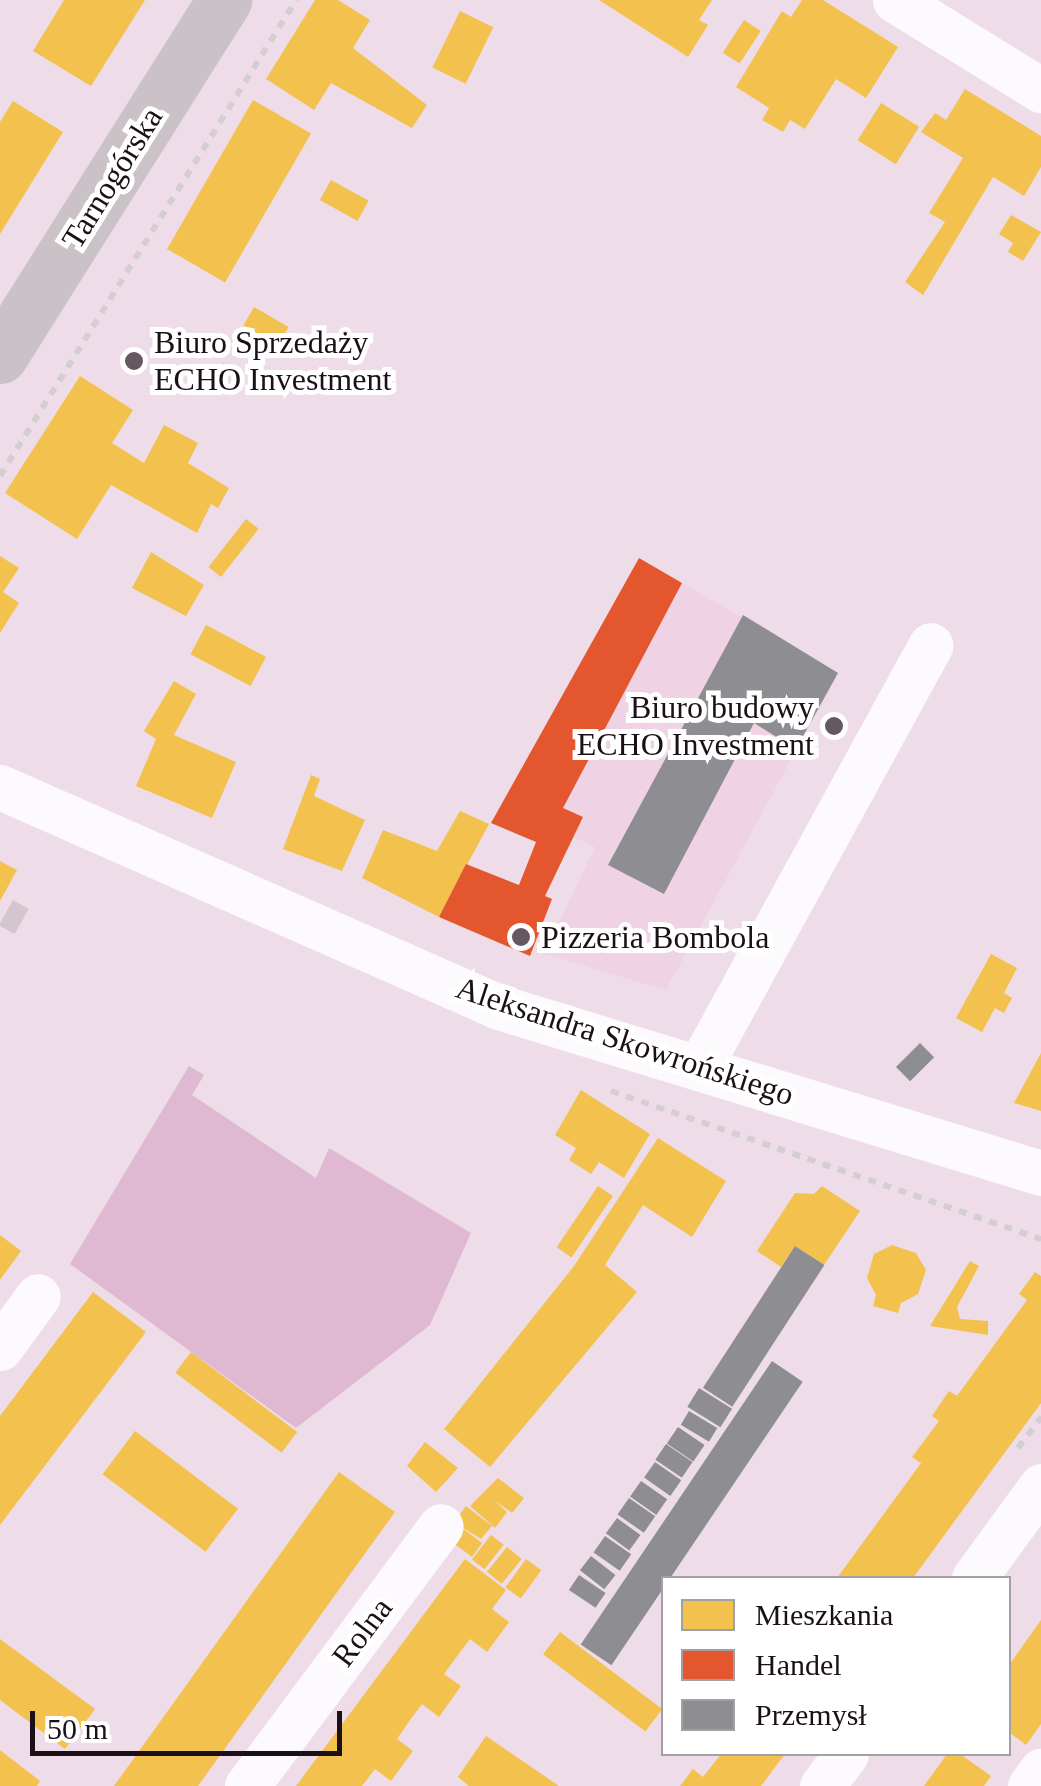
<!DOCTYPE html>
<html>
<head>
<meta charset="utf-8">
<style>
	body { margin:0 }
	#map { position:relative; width:1041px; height:1786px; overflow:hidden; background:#eedde8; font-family:Georgia,serif }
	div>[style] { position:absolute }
	.built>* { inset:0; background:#efd2e4 }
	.green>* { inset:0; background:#deb9d1 }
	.homes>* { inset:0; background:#f2c14e; transform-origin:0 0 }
	.shops>* { inset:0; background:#e4572e }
	.industry>* { inset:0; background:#8d8d92; transform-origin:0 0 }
	.building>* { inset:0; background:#d3c6ce; transform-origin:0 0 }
	.path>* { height:6px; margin-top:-3px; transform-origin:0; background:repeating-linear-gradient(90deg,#d3ced1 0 8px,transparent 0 16px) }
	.minor>* { height:45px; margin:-22.5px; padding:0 22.5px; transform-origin:22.5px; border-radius:22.5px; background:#fcfafc }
	.major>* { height:55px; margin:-27.5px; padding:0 27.5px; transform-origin:27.5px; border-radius:27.5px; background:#cbc2c7 }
	.dots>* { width:28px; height:28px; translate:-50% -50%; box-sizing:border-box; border:5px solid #fff; border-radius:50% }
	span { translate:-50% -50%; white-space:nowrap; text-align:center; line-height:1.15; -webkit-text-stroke:10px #fff; paint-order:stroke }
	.street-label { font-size:32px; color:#1b1017 }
	.poi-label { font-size:32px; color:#1b1017 }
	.left { translate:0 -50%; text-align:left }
	.right { translate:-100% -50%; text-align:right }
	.legend { position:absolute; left:661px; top:1576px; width:350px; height:180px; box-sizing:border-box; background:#fff; border:2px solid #a49fa2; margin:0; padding:12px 18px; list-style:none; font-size:30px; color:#1b1017 }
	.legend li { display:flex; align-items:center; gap:20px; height:50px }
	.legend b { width:50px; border:2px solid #a49fa2 }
	.scale { position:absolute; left:30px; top:1711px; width:312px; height:45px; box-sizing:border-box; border:5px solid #1b1017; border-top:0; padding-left:12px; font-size:30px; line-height:35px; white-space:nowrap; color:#1b1017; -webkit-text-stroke:8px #fff; paint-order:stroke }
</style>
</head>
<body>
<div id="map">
	<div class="built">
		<i style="clip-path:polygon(639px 558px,838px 673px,666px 990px,544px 954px,595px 847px,508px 806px)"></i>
	</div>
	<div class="green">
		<i style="clip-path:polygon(189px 1066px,204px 1075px,192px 1095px,316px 1178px,329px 1148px,471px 1233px,430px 1325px,296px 1428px,70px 1264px)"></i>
	</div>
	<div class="homes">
		<i style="clip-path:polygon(64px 0,145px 0,91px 86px,33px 51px)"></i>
		<i style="clip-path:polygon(315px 0,338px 0,370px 20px,353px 48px,427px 105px,412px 128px,331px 83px,314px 110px,266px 79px)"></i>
		<i style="clip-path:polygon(599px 0,712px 0,699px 20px,708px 25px,688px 57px)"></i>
		<i style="clip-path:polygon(802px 0,823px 0,898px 47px,866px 98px,836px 79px,805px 129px,790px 120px,783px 132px,762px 120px,769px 108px,736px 87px,782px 11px,791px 17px)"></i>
		<i style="left:460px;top:11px;width:37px;height:63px;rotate:26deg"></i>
		<i style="left:744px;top:20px;width:20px;height:39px;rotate:33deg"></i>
		<i style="clip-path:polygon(965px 89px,1041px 136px,1041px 167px,1024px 196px,993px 177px,923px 295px,905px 282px,945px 222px,929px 213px,963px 158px,921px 132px,935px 113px,946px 120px)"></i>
		<i style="left:253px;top:100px;width:67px;height:172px;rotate:30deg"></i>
		<i style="clip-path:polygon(13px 101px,63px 132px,0 234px,0 122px)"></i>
		<i style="left:881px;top:103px;width:45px;height:44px;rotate:32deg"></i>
		<i style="left:331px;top:180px;width:43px;height:23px;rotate:29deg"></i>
		<i style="clip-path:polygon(1011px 215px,1041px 232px,1023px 261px,1008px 252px,1013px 243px,999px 234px)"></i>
		<i style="left:254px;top:307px;width:40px;height:21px;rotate:30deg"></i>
		<i style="clip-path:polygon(80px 376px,133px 410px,112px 443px,144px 463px,164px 425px,198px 443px,188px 463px,229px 488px,218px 508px,211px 504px,197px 533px,111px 485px,77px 539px,5px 493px)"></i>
		<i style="left:246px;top:519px;width:16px;height:61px;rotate:38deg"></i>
		<i style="clip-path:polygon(151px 552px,204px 585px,186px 616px,132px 588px)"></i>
		<i style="clip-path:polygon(0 556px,19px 568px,3px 592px,19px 603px,0 633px)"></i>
		<i style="left:206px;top:625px;width:68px;height:33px;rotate:28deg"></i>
		<i style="clip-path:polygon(174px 681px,196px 694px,174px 735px,236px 762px,212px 818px,136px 786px,156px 739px,144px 731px)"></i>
		<i style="clip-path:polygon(311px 775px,320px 779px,314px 796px,365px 820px,342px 871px,283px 849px)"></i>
		<i style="clip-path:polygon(460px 811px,489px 824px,439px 917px,362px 878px,383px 830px,437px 851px)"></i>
		<i style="clip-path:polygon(0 861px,17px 870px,0 901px)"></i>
		<i style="clip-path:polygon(991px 954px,1017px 968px,1004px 993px,1012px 998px,1004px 1013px,995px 1008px,982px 1032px,956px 1018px)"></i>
		<i style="clip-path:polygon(1041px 1053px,1041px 1111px,1014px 1103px)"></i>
		<i style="clip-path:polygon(581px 1090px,650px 1134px,624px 1178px,599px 1162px,591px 1174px,569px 1160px,576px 1148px,555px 1135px)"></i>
		<i style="clip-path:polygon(658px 1138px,726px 1181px,692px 1237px,643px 1205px,605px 1265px,637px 1292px,490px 1467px,444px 1429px,574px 1266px)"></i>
		<i style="left:598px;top:1186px;width:18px;height:74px;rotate:34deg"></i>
		<i style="clip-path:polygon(822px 1186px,860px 1211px,824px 1265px,795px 1246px,781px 1267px,757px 1251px,795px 1193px,814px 1194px)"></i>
		<i style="clip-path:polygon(0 1235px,21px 1251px,0 1280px)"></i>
		<i style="clip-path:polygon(892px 1245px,916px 1253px,926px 1270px,918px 1294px,901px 1303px,898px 1313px,873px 1306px,876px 1295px,867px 1278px,874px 1254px)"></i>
		<i style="clip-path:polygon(970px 1261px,979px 1266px,957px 1307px,960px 1319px,988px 1321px,988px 1335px,930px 1326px)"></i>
		<i style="clip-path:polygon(1035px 1272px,1041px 1276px,1041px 1403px,913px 1578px,837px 1578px,921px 1463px,912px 1457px,939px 1421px,932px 1416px,949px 1391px,957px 1396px,1027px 1300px,1019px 1294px)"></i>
		<i style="clip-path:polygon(93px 1292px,146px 1332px,0 1525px,0 1416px)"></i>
		<i style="left:191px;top:1352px;width:133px;height:26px;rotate:37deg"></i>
		<i style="left:135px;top:1431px;width:129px;height:54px;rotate:37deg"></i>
		<i style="clip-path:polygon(425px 1442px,458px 1468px,436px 1492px,407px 1466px)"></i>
		<i style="clip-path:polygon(339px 1472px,395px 1512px,348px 1577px,198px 1786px,114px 1786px)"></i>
		<i style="clip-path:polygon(498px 1478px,524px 1498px,512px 1513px,494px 1500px,507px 1512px,495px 1528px,470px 1506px)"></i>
		<i style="clip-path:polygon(466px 1506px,492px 1526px,481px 1539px,457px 1524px,482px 1543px,472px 1557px,444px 1536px)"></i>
		<i style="left:491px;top:1535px;width:16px;height:31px;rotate:38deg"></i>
		<i style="left:507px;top:1547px;width:19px;height:32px;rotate:39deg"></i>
		<i style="clip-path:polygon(465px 1559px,506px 1590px,492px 1609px,509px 1622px,487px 1652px,470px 1639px,458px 1655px,444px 1674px,461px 1686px,439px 1717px,422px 1704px,410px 1720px,397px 1739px,413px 1751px,391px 1781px,375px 1769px,362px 1786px,296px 1786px)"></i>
		<i style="left:526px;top:1559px;width:19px;height:35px;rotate:36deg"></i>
		<i style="clip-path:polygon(1041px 1620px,1041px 1724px,1026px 1745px,1009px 1732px,1009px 1665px)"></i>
		<i style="left:560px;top:1632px;width:128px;height:28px;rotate:37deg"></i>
		<i style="clip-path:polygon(0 1639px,95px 1709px,65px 1749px,0 1700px)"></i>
		<i style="clip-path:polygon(486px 1736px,559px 1786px,469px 1786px,458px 1777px)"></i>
		<i style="clip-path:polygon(0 1750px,40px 1781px,37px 1786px,0 1786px)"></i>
		<i style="clip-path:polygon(721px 1754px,785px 1754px,761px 1786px,680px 1786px,693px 1769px,703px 1777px)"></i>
		<i style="clip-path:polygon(947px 1754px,960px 1754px,991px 1776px,984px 1786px,924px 1786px)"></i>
	</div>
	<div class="shops">
		<i style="clip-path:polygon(639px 558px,682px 583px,563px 808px,583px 817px,545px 896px,552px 899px,530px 956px,439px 917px,466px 864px,519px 885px,536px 842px,491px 823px)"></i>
	</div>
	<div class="industry">
		<i style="clip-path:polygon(743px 615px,838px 673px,796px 749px,754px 723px,664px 894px,608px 865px)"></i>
		<i style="left:920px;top:1043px;width:20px;height:34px;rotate:45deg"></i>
		<i style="left:795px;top:1246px;width:35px;height:169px;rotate:33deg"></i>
		<i style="left:772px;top:1361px;width:37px;height:342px;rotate:34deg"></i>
		<i style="left:699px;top:1388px;width:39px;height:22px;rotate:32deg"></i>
		<i style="left:689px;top:1411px;width:33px;height:16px;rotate:31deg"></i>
		<i style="left:678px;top:1427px;width:32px;height:20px;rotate:34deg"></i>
		<i style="left:666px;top:1444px;width:32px;height:19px;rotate:34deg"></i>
		<i style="left:655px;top:1462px;width:32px;height:19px;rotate:35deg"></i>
		<i style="left:641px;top:1481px;width:32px;height:19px;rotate:35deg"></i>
		<i style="left:629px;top:1498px;width:32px;height:20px;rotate:35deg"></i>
		<i style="left:617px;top:1518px;width:29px;height:19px;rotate:36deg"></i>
		<i style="left:605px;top:1536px;width:32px;height:20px;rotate:35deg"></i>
		<i style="left:591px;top:1556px;width:31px;height:18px;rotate:38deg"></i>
		<i style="left:579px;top:1575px;width:32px;height:18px;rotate:34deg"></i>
	</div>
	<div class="building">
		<i style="left:13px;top:900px;width:18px;height:29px;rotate:29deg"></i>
	</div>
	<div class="path">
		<i style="left:0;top:476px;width:561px;rotate:-58.12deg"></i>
		<i style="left:611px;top:1091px;width:455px;rotate:19deg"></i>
		<i style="left:1018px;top:1448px;width:39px;rotate:-53deg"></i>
	</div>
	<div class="minor">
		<i style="left:895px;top:0;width:172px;rotate:31.7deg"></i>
		<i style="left:0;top:787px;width:545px;rotate:23.79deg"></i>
		<i style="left:499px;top:1007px;width:567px;rotate:17.03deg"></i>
		<i style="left:699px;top:1068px;width:482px;rotate:-61.3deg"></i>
		<i style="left:0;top:1348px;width:64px;rotate:-53.8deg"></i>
		<i style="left:974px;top:1578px;width:114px;rotate:-53.9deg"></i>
		<i style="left:247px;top:1786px;width:324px;rotate:-53.3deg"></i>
		<i style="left:822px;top:1786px;width:40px;rotate:-53deg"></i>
		<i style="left:1030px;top:1786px;width:19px;rotate:-54deg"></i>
	</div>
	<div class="major">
		<i style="left:0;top:356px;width:421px;rotate:-57.8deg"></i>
	</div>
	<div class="dots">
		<i style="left:134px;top:361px;background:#655860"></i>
		<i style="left:834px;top:726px;background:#655860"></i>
		<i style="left:521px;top:937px;background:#655860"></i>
	</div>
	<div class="street-label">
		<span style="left:112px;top:178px;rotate:-58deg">Tarnogórska</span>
		<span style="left:625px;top:1041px;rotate:18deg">Aleksandra Skowrońskiego</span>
		<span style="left:362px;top:1632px;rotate:-53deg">Rolna</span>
	</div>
	<div class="poi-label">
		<span class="left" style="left:154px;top:361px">Biuro Sprzedaży<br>ECHO Investment</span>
		<span class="right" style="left:814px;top:726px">Biuro budowy<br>ECHO Investment</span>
		<span class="left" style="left:541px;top:937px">Pizzeria Bombola</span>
	</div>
	<ul class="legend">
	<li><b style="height:28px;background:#f2c14e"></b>Mieszkania</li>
	<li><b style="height:28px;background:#e4572e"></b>Handel</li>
	<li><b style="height:28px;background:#8d8d92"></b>Przemysł</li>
	</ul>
	<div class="scale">50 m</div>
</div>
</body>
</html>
